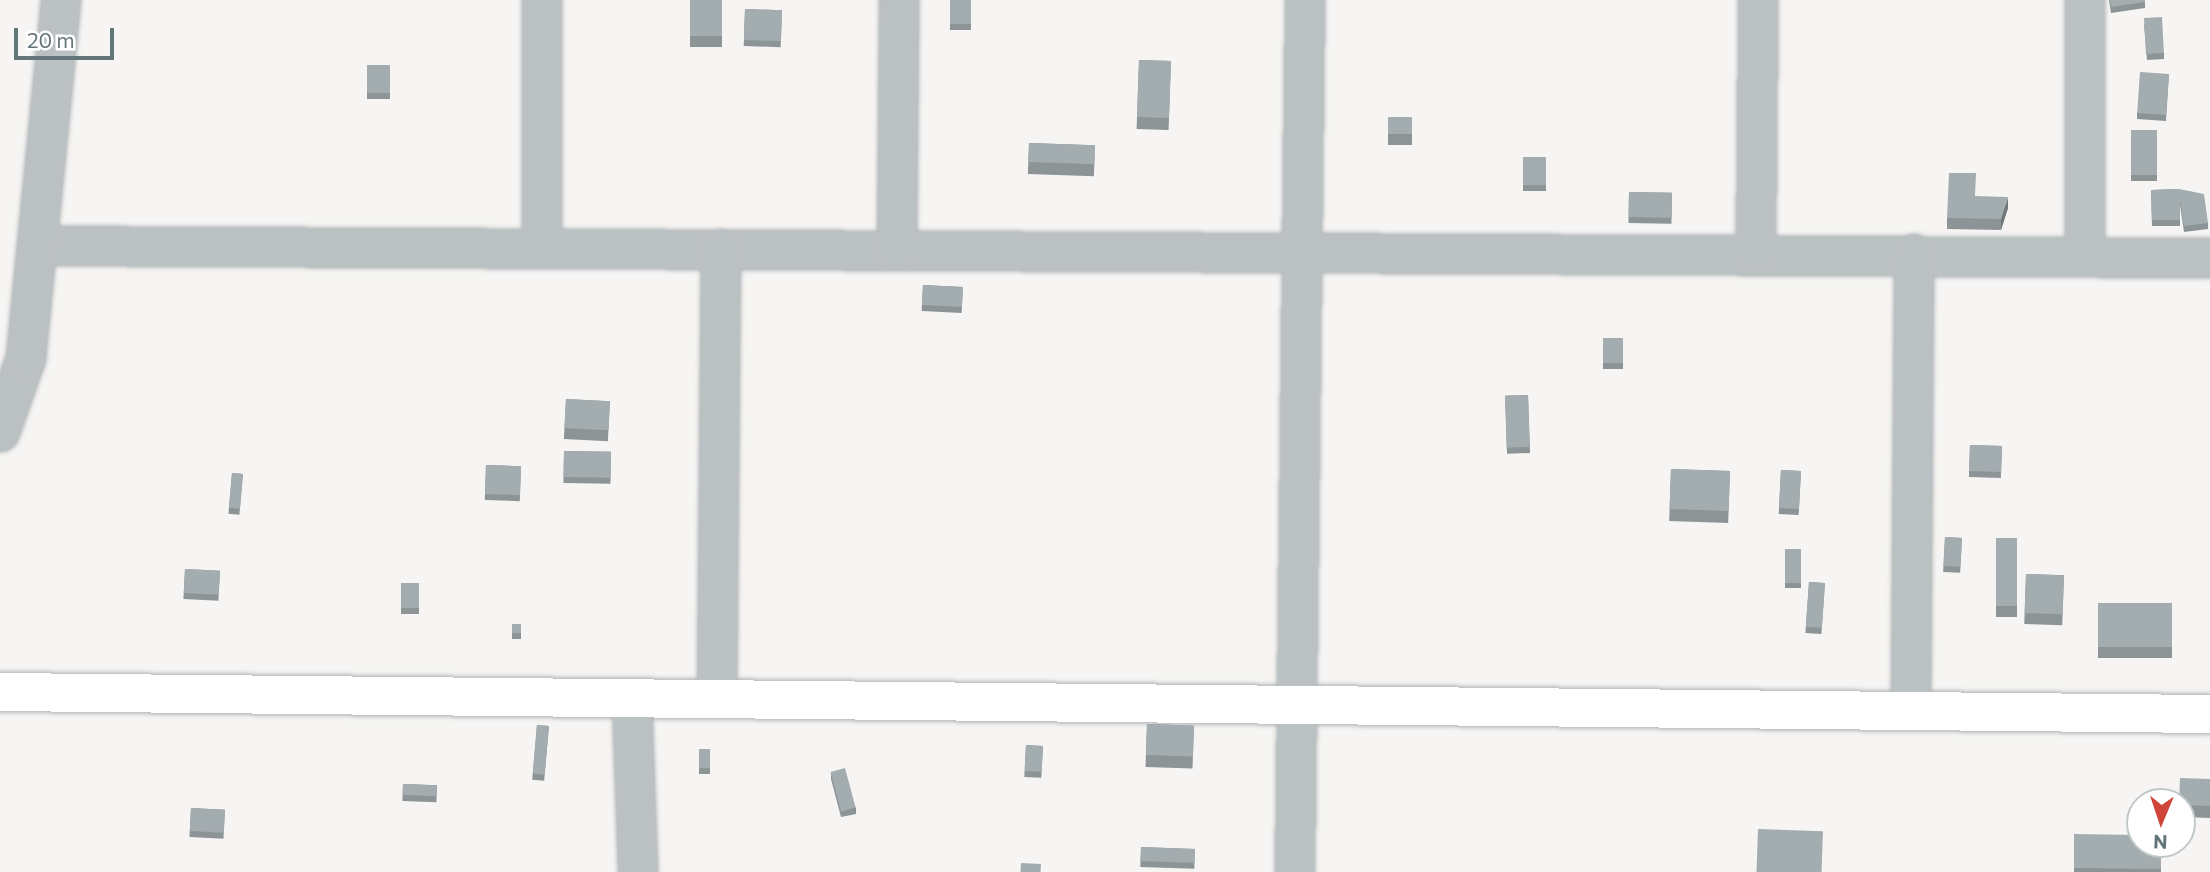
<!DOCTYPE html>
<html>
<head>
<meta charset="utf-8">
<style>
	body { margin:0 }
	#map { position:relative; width:2210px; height:872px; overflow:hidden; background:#f6f5f3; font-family:Commissioner,sans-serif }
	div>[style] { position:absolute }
	.roads { filter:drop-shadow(0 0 2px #afb4b6) drop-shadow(0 0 2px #afb4b6) }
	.street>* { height:38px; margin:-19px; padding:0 19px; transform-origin:19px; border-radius:19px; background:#bbc0c2 }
	.primary>* { height:38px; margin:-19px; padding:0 19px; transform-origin:19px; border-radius:19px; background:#fff }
	.wall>* { inset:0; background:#8c9496; transform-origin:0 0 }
	.shaded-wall>* { inset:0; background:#72787a }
	.building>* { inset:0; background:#a3acaf; transform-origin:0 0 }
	span { translate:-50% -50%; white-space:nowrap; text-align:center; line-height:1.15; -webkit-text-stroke:7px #fff; paint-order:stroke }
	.north { position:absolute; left:2126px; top:788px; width:70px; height:70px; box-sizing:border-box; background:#fff; border:2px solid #c1c8ca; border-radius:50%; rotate:182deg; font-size:19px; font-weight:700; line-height:28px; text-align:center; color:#64757a }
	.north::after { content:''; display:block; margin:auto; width:24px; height:32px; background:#cf453a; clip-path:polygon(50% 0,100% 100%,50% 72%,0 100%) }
	.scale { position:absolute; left:14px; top:28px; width:100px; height:32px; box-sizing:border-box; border:4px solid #64757a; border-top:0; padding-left:9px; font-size:21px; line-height:24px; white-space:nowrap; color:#64757a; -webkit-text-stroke:5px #fff; paint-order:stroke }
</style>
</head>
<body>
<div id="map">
	<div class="roads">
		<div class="street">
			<i style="left:37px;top:246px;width:2173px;rotate:0.32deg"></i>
			<i style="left:542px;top:248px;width:248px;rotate:-90deg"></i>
			<i style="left:897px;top:250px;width:250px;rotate:-89.5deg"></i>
			<i style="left:1756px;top:253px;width:253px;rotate:-89.5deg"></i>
			<i style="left:2085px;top:255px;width:255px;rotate:-90deg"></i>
			<i style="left:0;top:432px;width:78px;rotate:-70.6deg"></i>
			<i style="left:26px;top:358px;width:360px;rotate:-84.4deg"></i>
			<i style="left:632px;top:698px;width:174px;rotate:88deg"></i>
			<i style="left:717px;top:699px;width:450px;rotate:-89.5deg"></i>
			<i style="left:1911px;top:711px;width:457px;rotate:-89.6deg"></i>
			<i style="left:1295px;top:872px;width:872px;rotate:-89.34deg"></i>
		</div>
		<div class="primary">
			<i style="left:0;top:692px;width:2210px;rotate:0.57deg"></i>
		</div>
	</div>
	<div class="wall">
		<i style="left:690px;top:0;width:32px;height:47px"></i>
		<i style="left:950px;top:0;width:21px;height:30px"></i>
		<i style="clip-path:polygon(2109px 0,2145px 0,2145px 8px,2111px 13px)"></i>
		<i style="left:745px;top:9px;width:37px;height:37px;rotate:2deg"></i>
		<i style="clip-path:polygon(2144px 24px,2164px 53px,2164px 59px,2147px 60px)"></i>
		<i style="left:1139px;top:60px;width:32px;height:69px;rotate:2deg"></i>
		<i style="left:367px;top:65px;width:23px;height:34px"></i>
		<i style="clip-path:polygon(2169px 74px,2166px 121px,2137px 119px,2137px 113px)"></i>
		<i style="left:1388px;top:117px;width:24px;height:28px"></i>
		<i style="left:2157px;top:130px;width:51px;height:26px;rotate:90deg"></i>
		<i style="left:1029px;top:143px;width:66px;height:31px;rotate:2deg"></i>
		<i style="left:1523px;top:157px;width:23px;height:34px"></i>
		<i style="clip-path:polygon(2179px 189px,2208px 223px,2208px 229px,2184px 232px,2180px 205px,2180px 226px,2152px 226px,2151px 190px)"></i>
		<i style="left:1629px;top:192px;width:43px;height:31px;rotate:1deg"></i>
		<i style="clip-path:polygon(1976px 196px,2008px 208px,2001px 230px,1947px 229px,1947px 218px)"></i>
		<i style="left:923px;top:285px;width:40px;height:26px;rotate:3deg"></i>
		<i style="left:1603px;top:338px;width:20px;height:31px"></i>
		<i style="left:1528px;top:395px;width:58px;height:23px;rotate:88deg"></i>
		<i style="left:566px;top:399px;width:44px;height:40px;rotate:3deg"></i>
		<i style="left:1970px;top:445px;width:32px;height:32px;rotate:2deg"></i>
		<i style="left:564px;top:451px;width:47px;height:32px;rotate:1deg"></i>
		<i style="left:486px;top:465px;width:35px;height:35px;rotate:2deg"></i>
		<i style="left:1671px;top:469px;width:59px;height:52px;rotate:2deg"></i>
		<i style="left:1781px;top:470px;width:20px;height:44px;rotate:3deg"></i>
		<i style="left:232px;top:473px;width:11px;height:41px;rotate:5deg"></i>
		<i style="left:1945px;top:537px;width:17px;height:35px;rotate:3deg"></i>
		<i style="left:1996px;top:538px;width:21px;height:79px"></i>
		<i style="left:1785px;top:549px;width:16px;height:39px"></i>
		<i style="left:185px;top:569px;width:35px;height:30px;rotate:3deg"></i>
		<i style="left:2026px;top:574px;width:38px;height:50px;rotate:2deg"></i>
		<i style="left:1809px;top:582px;width:16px;height:51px;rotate:4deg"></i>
		<i style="left:401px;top:583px;width:18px;height:31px"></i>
		<i style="left:2098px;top:603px;width:74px;height:55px"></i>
		<i style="left:512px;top:624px;width:9px;height:15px"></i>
		<i style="left:1147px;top:724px;width:47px;height:43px;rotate:2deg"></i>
		<i style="left:537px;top:725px;width:12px;height:55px;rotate:5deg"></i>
		<i style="left:1026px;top:745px;width:17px;height:32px;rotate:3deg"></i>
		<i style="left:699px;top:749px;width:11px;height:25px"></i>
		<i style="clip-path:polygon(831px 773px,856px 808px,856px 814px,841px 817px,831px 779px)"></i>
		<i style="clip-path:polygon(2210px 779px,2210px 818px,2182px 817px,2182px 802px)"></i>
		<i style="left:403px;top:784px;width:34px;height:17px;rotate:2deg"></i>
		<i style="left:191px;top:808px;width:34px;height:29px;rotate:3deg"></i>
		<i style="clip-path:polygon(2074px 834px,2161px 844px,2161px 872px,2074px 872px)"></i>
		<i style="left:1141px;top:847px;width:54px;height:20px;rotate:2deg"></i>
	</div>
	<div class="shaded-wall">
		<i style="clip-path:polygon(2008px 197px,2008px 208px,2001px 230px,2001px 219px)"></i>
	</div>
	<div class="building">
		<i style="left:690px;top:0;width:32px;height:36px"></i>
		<i style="left:950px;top:0;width:21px;height:24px"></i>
		<i style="clip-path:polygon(2110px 0,2145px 0,2145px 2px,2111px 7px)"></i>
		<i style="left:745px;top:9px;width:37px;height:31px;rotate:2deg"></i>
		<i style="left:2162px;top:17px;width:36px;height:18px;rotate:87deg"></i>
		<i style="left:1139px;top:60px;width:32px;height:57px;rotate:2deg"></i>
		<i style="left:367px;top:65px;width:23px;height:28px"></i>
		<i style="left:2140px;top:72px;width:29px;height:41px;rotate:4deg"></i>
		<i style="left:1388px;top:117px;width:24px;height:17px"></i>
		<i style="left:2157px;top:130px;width:45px;height:26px;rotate:90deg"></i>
		<i style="left:1029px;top:143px;width:66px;height:19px;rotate:2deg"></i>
		<i style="left:1523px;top:157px;width:23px;height:28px"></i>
		<i style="clip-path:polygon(1949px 173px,1976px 173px,1975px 196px,2008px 197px,2001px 219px,1947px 218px)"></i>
		<i style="clip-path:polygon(2179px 189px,2204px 194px,2208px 223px,2184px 226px,2180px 199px,2180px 220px,2152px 220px,2151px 190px)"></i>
		<i style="left:1629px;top:192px;width:43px;height:25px;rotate:1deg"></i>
		<i style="left:923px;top:285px;width:40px;height:20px;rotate:3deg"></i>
		<i style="left:1603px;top:338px;width:20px;height:25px"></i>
		<i style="left:1528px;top:395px;width:52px;height:23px;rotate:88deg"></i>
		<i style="left:566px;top:399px;width:44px;height:29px;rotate:3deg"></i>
		<i style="left:1970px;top:445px;width:32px;height:26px;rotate:2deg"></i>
		<i style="left:564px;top:451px;width:47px;height:26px;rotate:1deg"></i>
		<i style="left:486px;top:465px;width:35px;height:29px;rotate:2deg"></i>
		<i style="left:1671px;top:469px;width:59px;height:40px;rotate:2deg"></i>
		<i style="left:1781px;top:470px;width:20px;height:38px;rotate:3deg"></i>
		<i style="left:232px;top:473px;width:11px;height:35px;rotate:5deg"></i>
		<i style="left:1945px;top:537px;width:17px;height:29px;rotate:3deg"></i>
		<i style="left:1996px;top:538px;width:21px;height:68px"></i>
		<i style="left:1785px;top:549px;width:16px;height:34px"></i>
		<i style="left:185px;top:569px;width:35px;height:24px;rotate:3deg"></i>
		<i style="left:2026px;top:574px;width:38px;height:39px;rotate:2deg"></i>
		<i style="left:1809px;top:582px;width:16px;height:45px;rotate:4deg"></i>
		<i style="left:401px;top:583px;width:18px;height:25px"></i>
		<i style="left:2098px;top:603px;width:74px;height:44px"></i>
		<i style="left:512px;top:624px;width:9px;height:9px"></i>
		<i style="left:1147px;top:724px;width:47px;height:31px;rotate:2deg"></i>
		<i style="left:537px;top:725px;width:12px;height:49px;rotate:5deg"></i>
		<i style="left:1026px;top:745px;width:17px;height:26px;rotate:3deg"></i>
		<i style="left:699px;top:749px;width:11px;height:19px"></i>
		<i style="left:845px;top:768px;width:41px;height:15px;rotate:75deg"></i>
		<i style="clip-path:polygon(2180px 778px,2210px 779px,2210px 806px,2182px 805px,2182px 802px,2179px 802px)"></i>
		<i style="left:403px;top:784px;width:34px;height:11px;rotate:2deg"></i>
		<i style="left:191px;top:808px;width:34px;height:23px;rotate:3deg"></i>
		<i style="left:1758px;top:829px;width:65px;height:43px;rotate:2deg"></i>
		<i style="clip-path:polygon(2074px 834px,2140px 835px,2140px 844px,2161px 844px,2161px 869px,2074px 868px)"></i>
		<i style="left:1141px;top:847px;width:54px;height:14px;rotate:2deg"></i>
		<i style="left:1021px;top:863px;width:20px;height:9px;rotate:3deg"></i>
	</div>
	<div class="north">N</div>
	<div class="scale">20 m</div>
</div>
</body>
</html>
